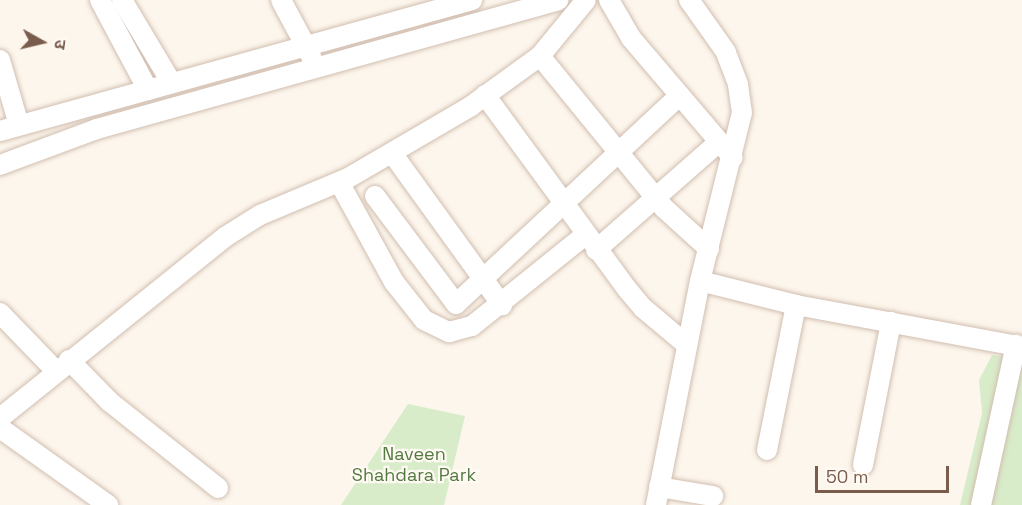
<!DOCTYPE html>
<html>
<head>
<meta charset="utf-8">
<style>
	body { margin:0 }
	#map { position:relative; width:1022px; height:505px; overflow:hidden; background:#fdf6ec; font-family:"Space Grotesk","Noto Sans Devanagari",sans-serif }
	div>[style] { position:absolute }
	.green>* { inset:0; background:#d8ecc9 }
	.roads { filter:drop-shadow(0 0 2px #d1beb0) drop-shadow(0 0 2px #d1beb0) }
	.minor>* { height:20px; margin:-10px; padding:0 10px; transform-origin:10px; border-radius:10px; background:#fff }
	span { translate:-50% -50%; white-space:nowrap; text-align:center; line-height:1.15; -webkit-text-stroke:4.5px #fffaf3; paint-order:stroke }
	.park-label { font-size:18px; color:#537a41 }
	.north { position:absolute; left:12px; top:12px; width:60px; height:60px; -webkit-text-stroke:4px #fffaf3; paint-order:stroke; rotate:98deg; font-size:16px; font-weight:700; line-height:24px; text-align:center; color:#7a5c4d }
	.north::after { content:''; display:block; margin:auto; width:21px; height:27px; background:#7a5c4d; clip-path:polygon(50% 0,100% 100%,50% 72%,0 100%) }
	.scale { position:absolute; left:815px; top:466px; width:134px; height:27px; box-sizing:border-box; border:3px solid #7a5c4d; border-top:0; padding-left:8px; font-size:18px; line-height:21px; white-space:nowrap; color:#7a5c4d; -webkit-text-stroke:4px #fffaf3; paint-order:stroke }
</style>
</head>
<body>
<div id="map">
	<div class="green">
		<i style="clip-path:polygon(992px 355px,1022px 360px,1022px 505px,960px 505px,982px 413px,979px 380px)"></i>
		<i style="clip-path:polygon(408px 404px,465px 416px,444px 505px,341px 505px)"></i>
	</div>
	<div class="roads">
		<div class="minor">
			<i style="left:100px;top:0;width:102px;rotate:61.9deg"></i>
			<i style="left:122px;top:0;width:96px;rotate:59.1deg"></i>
			<i style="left:281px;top:0;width:64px;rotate:61.8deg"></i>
			<i style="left:609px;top:0;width:44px;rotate:59.9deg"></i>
			<i style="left:631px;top:38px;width:157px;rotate:49.6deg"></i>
			<i style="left:540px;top:56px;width:196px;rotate:50.8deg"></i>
			<i style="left:664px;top:208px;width:61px;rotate:42.3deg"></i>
			<i style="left:0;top:60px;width:68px;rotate:73.7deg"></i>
			<i style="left:485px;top:95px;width:240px;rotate:53.8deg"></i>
			<i style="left:627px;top:289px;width:25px;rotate:50deg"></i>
			<i style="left:643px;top:308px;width:57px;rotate:40.1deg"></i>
			<i style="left:0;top:131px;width:490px;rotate:-15.5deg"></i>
			<i style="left:392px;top:153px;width:188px;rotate:54.1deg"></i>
			<i style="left:0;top:165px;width:103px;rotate:-20.4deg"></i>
			<i style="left:97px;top:129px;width:479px;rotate:-15.6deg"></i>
			<i style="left:339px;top:182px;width:114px;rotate:61.2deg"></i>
			<i style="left:394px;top:282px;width:48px;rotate:51.7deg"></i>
			<i style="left:424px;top:320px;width:28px;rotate:26deg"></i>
			<i style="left:449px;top:332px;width:24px;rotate:-15deg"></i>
			<i style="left:472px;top:326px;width:145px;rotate:-38.8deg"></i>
			<i style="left:375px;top:196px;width:135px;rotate:53.1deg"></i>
			<i style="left:456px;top:304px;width:306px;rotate:-43deg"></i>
			<i style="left:596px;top:250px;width:164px;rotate:-41.3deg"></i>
			<i style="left:700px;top:281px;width:99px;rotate:14deg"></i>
			<i style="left:796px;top:305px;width:230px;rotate:10.5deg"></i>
			<i style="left:0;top:313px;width:81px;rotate:46deg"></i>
			<i style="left:69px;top:360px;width:59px;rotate:45.7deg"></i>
			<i style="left:110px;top:402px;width:138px;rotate:38.5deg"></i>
			<i style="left:0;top:418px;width:289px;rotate:-38.8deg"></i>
			<i style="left:225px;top:237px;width:41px;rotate:-32.2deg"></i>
			<i style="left:260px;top:215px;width:95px;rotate:-22.8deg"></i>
			<i style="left:348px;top:178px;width:143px;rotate:-30.3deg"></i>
			<i style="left:471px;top:106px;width:85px;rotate:-35.9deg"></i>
			<i style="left:540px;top:56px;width:72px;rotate:-50.6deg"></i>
			<i style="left:0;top:428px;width:133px;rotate:35.5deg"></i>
			<i style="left:767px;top:450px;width:148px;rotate:-78.7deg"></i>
			<i style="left:863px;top:465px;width:146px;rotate:-78.9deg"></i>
			<i style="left:659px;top:487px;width:55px;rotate:9.5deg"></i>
			<i style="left:656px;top:505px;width:228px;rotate:-78.9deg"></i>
			<i style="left:700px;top:281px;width:173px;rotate:-76deg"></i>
			<i style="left:742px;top:113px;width:29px;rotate:-98deg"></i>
			<i style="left:738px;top:84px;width:34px;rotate:-111deg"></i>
			<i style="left:726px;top:52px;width:64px;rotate:-125.4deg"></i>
			<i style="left:981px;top:505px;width:164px;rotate:-77.7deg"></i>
		</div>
	</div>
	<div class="park-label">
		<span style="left:414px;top:465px">Naveen<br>Shahdara Park</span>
	</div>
	<div class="north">उ</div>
	<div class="scale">50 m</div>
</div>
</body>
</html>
